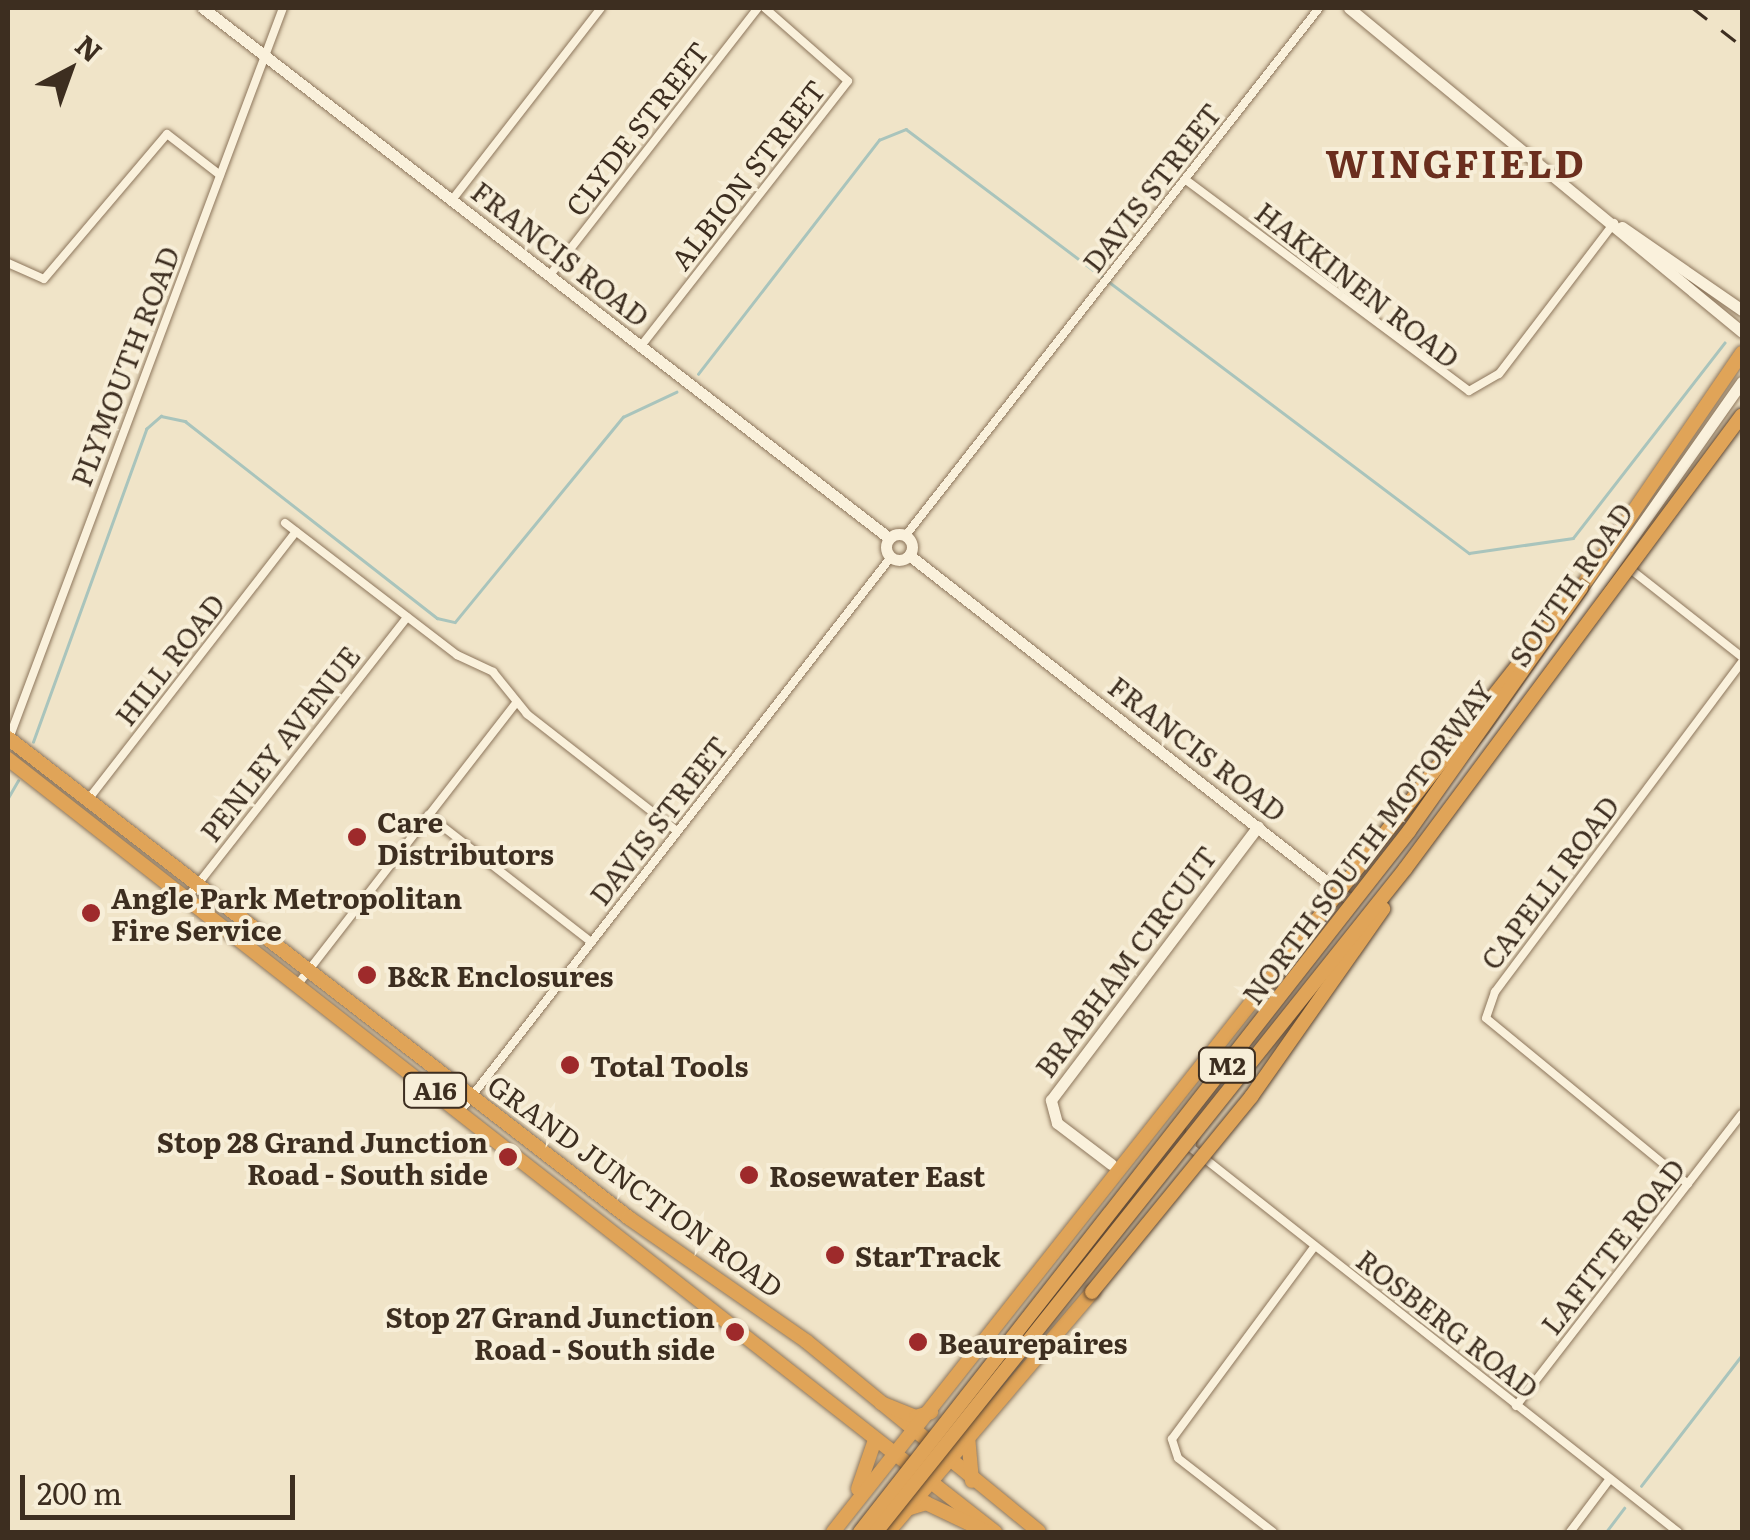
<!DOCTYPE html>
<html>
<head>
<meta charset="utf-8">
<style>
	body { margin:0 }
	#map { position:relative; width:1750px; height:1540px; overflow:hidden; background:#f0e4c8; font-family:Literata,serif }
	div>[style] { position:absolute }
	.stream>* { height:2.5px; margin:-1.25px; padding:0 1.25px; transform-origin:1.25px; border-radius:1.25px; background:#a9c4bc }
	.roads { filter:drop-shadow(0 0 2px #8d765c) drop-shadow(0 0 2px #8d765c) }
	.street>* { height:8px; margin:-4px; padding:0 4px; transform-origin:4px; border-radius:4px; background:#faf1dc }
	.secondary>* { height:11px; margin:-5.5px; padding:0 5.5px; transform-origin:5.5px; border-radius:5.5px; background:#faf1dc }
	.secondary>.ring { margin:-5.5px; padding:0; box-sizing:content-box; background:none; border:11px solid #faf1dc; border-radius:50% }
	.highway>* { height:14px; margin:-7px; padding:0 7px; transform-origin:7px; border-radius:7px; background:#e0a458 }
	.rail>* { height:2.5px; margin-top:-1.25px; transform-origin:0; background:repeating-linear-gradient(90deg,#3d2e20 0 18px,transparent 0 36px) }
	.bridges { filter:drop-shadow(0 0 2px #5b4430) drop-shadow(0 0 2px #5b4430) }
	.highway-bridge>* { height:14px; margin:-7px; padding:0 7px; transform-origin:7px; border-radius:7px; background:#e0a458 }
	.dots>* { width:28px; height:28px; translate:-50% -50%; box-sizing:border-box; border:5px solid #f7eed8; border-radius:50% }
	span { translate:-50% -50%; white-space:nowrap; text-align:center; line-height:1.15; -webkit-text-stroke:8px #f7eed8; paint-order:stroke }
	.shield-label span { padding:2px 8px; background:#f7eed8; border:2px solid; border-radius:8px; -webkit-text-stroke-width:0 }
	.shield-label { font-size:25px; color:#3d2e20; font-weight:700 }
	.street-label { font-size:28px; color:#3d2e20 }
	.poi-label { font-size:28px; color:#3d2e20; font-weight:700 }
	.left { translate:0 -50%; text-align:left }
	.right { translate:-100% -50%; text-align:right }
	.district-label { font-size:38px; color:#6b2e1e; font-weight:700; letter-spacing:2.5px }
	.frame { position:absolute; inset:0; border:10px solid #3d2e20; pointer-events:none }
	.north { position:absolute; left:20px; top:20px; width:100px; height:100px; -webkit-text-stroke:8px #f7eed8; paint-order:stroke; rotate:41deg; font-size:28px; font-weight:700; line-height:40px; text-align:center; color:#3d2e20 }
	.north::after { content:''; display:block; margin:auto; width:35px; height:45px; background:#3d2e20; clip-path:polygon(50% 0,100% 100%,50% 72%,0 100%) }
	.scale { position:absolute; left:20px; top:1475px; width:275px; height:45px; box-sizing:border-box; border:5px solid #3d2e20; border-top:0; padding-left:12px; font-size:30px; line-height:35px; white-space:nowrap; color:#3d2e20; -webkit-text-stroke:8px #f7eed8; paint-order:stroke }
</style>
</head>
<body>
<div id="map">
	<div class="stream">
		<i style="left:698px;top:374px;width:296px;rotate:-52.3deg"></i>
		<i style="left:879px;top:140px;width:29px;rotate:-22deg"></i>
		<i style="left:906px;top:129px;width:705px;rotate:36.98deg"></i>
		<i style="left:1469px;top:553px;width:105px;rotate:-8.2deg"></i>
		<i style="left:1573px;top:538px;width:247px;rotate:-52.2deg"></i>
		<i style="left:33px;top:742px;width:333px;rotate:-70.1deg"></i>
		<i style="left:146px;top:429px;width:20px;rotate:-41deg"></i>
		<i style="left:161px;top:416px;width:25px;rotate:12deg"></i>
		<i style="left:185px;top:421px;width:320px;rotate:38deg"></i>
		<i style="left:437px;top:618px;width:18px;rotate:13deg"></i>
		<i style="left:455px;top:622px;width:265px;rotate:-50.7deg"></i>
		<i style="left:623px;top:417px;width:59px;rotate:-25.3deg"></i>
		<i style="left:8px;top:798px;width:20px;rotate:-60deg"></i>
		<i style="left:1641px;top:1486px;width:165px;rotate:-52.4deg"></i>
		<i style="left:1606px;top:1532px;width:30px;rotate:-53deg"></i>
	</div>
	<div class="roads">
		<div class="street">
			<i style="left:1186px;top:180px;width:353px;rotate:36.7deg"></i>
			<i style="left:1469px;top:391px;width:34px;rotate:-30deg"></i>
			<i style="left:1499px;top:374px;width:190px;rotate:-52.7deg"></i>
			<i style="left:452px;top:200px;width:243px;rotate:-52.2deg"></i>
			<i style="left:8px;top:263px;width:39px;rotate:24deg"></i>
			<i style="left:44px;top:279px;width:190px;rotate:-49.7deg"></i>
			<i style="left:167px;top:134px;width:67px;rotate:37.7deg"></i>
			<i style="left:550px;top:275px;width:338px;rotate:-52.1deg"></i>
			<i style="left:641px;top:346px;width:336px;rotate:-52deg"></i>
			<i style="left:848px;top:81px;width:111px;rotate:-138.7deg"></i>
			<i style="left:285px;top:523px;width:217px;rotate:37.5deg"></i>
			<i style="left:457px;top:655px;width:40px;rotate:25deg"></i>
			<i style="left:493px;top:672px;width:54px;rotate:51deg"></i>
			<i style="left:527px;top:714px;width:190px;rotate:38deg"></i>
			<i style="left:906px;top:535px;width:670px;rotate:-51.91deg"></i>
			<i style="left:1629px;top:568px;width:144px;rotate:38.2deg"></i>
			<i style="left:8px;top:741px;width:783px;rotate:-69.44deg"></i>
			<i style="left:87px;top:801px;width:341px;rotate:-52.2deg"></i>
			<i style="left:428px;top:815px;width:207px;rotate:37.9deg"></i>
			<i style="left:187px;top:898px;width:357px;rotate:-51.9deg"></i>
			<i style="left:298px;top:984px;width:357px;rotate:-52.2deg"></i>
			<i style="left:461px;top:1110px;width:701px;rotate:-52.13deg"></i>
			<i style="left:1190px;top:1147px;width:622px;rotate:38.27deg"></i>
			<i style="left:1688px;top:1184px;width:261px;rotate:-140.6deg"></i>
			<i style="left:1486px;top:1018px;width:28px;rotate:-71deg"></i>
			<i style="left:1495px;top:992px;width:412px;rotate:-53.2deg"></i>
			<i style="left:1516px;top:1406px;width:369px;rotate:-52.3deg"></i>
			<i style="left:1273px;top:1532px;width:120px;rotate:-142.1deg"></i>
			<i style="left:1178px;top:1458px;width:20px;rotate:-108deg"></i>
			<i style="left:1172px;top:1439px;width:240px;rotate:-53.5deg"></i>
			<i style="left:1570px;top:1532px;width:65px;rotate:-53.1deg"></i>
		</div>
		<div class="secondary">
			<i style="left:203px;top:8px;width:867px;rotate:37.69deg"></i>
			<i style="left:1349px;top:8px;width:509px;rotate:39.5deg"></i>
			<i style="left:1622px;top:227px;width:146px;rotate:34.7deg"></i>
			<i class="ring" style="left:886px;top:534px;width:15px;height:15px"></i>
			<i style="left:909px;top:555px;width:571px;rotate:38.03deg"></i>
			<i style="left:1190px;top:1143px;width:22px;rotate:-85deg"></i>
			<i style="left:1192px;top:1121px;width:492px;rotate:-52deg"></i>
			<i style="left:1495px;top:733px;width:429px;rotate:-54.9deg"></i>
			<i style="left:1111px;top:1164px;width:68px;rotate:-142.8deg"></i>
			<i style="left:1057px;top:1123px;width:24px;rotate:-105deg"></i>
			<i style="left:1051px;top:1100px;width:343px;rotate:-52.9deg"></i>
		</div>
		<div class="highway">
			<i style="left:1581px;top:588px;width:285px;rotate:-55.6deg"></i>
			<i style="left:8px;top:738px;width:785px;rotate:37.7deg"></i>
			<i style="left:629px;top:1218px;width:216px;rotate:34.8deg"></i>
			<i style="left:806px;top:1341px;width:301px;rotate:39.3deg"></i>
			<i style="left:8px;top:759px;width:1254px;rotate:38.07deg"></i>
			<i style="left:881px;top:1403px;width:38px;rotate:22deg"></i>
			<i style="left:916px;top:1417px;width:16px;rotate:-18deg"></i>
			<i style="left:968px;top:1436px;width:45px;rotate:84.9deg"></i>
			<i style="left:858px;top:1489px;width:52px;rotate:-70.9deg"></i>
			<i style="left:910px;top:1508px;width:17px;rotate:-17deg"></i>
			<i style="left:926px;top:1503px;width:65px;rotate:25.4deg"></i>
			<i style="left:833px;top:1532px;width:698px;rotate:-51.69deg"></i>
			<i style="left:888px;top:1532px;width:315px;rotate:-49.6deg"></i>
		</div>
	</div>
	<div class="rail">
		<i style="left:1693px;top:8px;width:62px;rotate:37.8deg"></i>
	</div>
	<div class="bridges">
		<div class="highway-bridge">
			<i style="left:1266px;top:984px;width:496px;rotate:-51.7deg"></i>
			<i style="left:1092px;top:1292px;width:252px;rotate:-50.8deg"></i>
			<i style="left:1251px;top:1097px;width:230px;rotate:-54.9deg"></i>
			<i style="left:860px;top:1532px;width:890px;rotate:-51.93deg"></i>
			<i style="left:1409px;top:831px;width:298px;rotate:-54.7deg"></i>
			<i style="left:876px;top:1532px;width:848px;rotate:-51.41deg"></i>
			<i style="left:1405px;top:869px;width:565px;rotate:-53.41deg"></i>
		</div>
	</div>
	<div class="dots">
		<i style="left:357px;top:837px;background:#9e2a2b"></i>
		<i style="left:91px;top:913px;background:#9e2a2b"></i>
		<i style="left:367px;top:975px;background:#9e2a2b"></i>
		<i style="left:570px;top:1065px;background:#9e2a2b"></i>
		<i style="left:508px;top:1157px;background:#9e2a2b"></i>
		<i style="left:749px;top:1175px;background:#9e2a2b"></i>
		<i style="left:835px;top:1255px;background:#9e2a2b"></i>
		<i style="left:735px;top:1332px;background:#9e2a2b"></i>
		<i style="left:918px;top:1342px;background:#9e2a2b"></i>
	</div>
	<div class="shield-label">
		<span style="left:1227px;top:1065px">M2</span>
		<span style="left:435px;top:1090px">A16</span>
	</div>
	<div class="street-label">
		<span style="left:636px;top:128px;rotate:-52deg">CLYDE STREET</span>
		<span style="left:747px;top:174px;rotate:-52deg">ALBION STREET</span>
		<span style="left:1151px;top:187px;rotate:-52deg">DAVIS STREET</span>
		<span style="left:561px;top:253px;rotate:38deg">FRANCIS ROAD</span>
		<span style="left:1358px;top:284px;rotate:38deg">HAKKINEN ROAD</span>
		<span style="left:124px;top:366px;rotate:-69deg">PLYMOUTH ROAD</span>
		<span style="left:1570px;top:584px;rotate:-55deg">SOUTH ROAD</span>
		<span style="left:169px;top:659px;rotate:-52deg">HILL ROAD</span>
		<span style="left:279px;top:743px;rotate:-52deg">PENLEY AVENUE</span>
		<span style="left:1198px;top:748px;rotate:38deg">FRANCIS ROAD</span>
		<span style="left:658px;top:820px;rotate:-52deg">DAVIS STREET</span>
		<span style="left:1367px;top:842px;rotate:-53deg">NORTH SOUTH MOTORWAY</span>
		<span style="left:1549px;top:882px;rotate:-53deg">CAPELLI ROAD</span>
		<span style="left:1125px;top:961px;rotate:-53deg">BRABHAM CIRCUIT</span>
		<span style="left:636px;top:1185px;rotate:36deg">GRAND JUNCTION ROAD</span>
		<span style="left:1612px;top:1246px;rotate:-52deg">LAFITTE ROAD</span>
		<span style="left:1448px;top:1323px;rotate:38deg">ROSBERG ROAD</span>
	</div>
	<div class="poi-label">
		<span class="left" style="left:377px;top:837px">Care<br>Distributors</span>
		<span class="left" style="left:111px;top:913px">Angle Park Metropolitan<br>Fire Service</span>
		<span class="left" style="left:387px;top:975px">B&amp;R Enclosures</span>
		<span class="left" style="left:590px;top:1065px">Total Tools</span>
		<span class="right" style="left:488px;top:1157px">Stop 28 Grand Junction<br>Road - South side</span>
		<span class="left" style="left:769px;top:1175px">Rosewater East</span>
		<span class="left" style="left:855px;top:1255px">StarTrack</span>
		<span class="right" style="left:715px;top:1332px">Stop 27 Grand Junction<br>Road - South side</span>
		<span class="left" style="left:938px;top:1342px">Beaurepaires</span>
	</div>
	<div class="district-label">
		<span style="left:1456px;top:162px">WINGFIELD</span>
	</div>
	<div class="frame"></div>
	<div class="north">N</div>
	<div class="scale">200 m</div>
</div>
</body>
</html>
